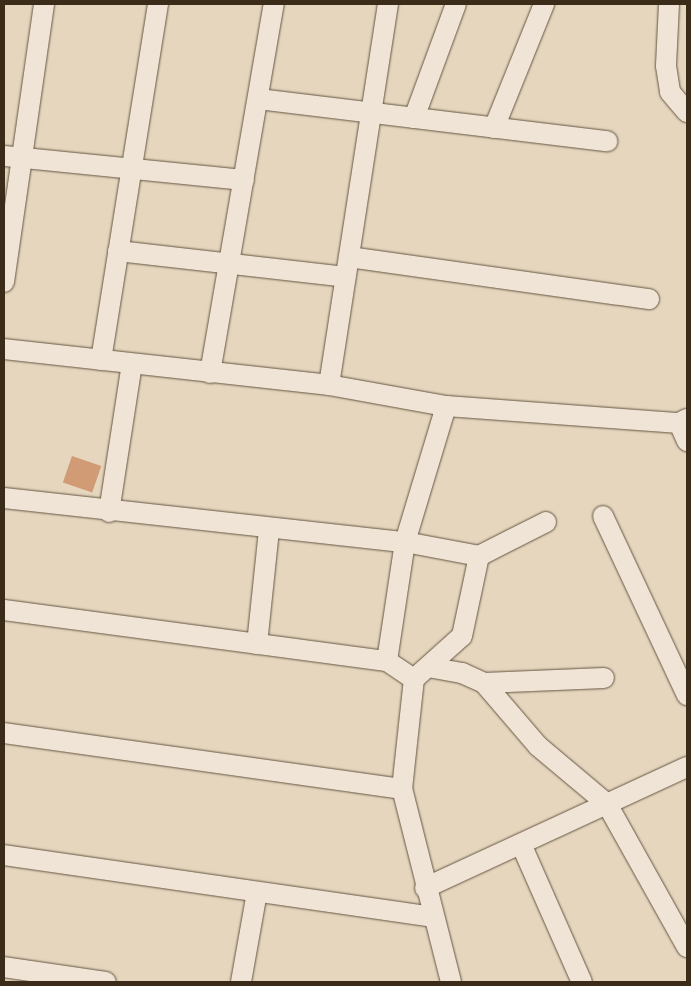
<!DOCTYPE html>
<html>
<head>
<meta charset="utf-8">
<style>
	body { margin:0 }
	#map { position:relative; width:691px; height:986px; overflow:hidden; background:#e6d6be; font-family:"IM FELL Double Pica",serif }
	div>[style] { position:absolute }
	.building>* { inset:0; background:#d09b75; transform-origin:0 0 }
	.roads { filter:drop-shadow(0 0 1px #655642) drop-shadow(0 0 1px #655642) }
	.minor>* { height:20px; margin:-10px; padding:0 10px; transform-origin:10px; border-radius:10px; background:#efe4d5 }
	span { translate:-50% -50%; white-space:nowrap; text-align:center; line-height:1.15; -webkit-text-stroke:5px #efe4d5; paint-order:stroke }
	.frame { position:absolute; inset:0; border:5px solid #3a2c19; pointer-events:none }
</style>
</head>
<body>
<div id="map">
	<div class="building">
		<i style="left:72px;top:456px;width:31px;height:28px;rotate:19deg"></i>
	</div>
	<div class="roads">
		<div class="minor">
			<i style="left:669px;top:4px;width:62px;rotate:92.8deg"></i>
			<i style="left:666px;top:66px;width:26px;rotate:81deg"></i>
			<i style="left:670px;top:92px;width:26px;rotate:50deg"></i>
			<i style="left:258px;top:99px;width:352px;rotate:6.9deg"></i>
			<i style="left:414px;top:118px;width:121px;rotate:-69.8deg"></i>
			<i style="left:494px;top:128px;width:134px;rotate:-68deg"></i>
			<i style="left:4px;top:156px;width:241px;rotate:5.7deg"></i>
			<i style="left:118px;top:251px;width:229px;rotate:6.5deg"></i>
			<i style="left:349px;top:257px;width:303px;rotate:8deg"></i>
			<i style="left:4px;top:282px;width:281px;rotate:-81.8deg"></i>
			<i style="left:4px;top:349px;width:327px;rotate:6.3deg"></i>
			<i style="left:329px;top:385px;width:119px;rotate:10.2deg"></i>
			<i style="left:446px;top:406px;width:234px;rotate:4.2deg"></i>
			<i style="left:679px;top:423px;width:9px;rotate:-27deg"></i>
			<i style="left:101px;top:360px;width:361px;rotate:-80.9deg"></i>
			<i style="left:210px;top:373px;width:375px;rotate:-80.2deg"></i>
			<i style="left:329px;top:385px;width:386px;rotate:-81.2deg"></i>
			<i style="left:679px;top:423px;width:20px;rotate:66deg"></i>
			<i style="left:4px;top:498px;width:403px;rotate:6.3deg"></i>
			<i style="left:405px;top:542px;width:75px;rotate:10.7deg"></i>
			<i style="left:479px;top:556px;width:75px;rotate:-26.9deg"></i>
			<i style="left:109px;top:512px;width:150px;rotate:-81.2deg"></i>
			<i style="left:603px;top:516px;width:198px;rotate:64.9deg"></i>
			<i style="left:4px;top:610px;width:386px;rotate:7.6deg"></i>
			<i style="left:387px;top:661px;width:32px;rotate:34deg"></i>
			<i style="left:257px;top:644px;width:116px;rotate:-84deg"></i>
			<i style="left:387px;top:661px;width:120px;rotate:-81.4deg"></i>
			<i style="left:405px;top:542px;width:142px;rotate:-73.2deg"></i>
			<i style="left:428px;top:667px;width:35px;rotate:10deg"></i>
			<i style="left:462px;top:673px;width:24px;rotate:24deg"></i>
			<i style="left:484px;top:683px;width:83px;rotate:49.4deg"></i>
			<i style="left:538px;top:746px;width:90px;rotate:40deg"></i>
			<i style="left:607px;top:804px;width:164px;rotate:60.8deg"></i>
			<i style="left:484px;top:683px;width:120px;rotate:-2.4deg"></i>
			<i style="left:4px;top:733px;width:402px;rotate:8deg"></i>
			<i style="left:521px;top:844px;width:151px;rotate:66.2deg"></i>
			<i style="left:4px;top:855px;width:432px;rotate:8.2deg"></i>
			<i style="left:425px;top:888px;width:289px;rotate:-24.8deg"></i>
			<i style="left:4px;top:967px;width:103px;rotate:8.4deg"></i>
			<i style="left:241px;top:982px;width:91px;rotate:-79.9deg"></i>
			<i style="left:451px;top:982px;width:199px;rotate:-104.2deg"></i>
			<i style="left:402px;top:789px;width:111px;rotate:-83.8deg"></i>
			<i style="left:414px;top:679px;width:64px;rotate:-41.9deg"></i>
			<i style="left:462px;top:636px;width:82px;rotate:-78deg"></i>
		</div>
	</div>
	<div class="frame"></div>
</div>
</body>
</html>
